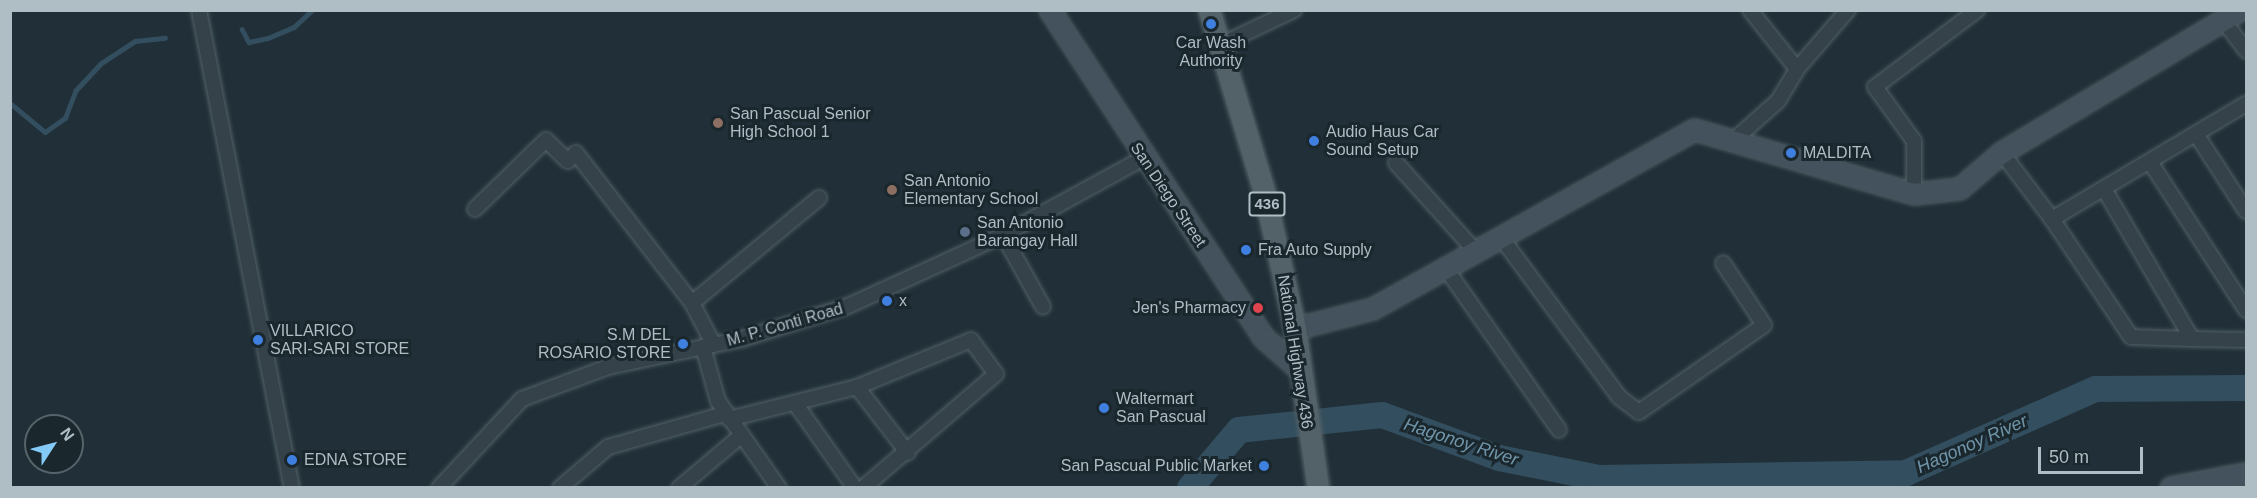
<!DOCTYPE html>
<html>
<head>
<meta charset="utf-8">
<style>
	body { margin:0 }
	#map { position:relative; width:2257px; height:498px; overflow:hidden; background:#213038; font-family:Helvetica,sans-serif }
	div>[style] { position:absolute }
	.stream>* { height:4.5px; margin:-2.25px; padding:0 2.25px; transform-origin:2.25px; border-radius:2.25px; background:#334e5e }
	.river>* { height:26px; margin:-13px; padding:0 13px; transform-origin:13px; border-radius:13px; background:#334e5e }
	.roads { filter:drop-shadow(0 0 2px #526067) drop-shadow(0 0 2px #526067) }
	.street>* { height:14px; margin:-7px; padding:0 7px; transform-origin:7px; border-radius:7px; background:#354249 }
	.secondary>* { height:20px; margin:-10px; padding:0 10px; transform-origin:10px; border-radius:10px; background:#43525c }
	.primary>* { height:21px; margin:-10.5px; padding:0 10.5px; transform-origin:10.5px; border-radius:10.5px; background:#536169 }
	.dots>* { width:16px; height:16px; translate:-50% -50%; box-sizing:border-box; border:3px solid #1a272d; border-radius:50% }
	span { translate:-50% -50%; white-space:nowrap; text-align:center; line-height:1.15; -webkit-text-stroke:6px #1a272d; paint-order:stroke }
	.shield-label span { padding:2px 4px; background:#1a272d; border:2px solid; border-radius:4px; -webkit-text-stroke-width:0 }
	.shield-label { font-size:15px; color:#afbdc5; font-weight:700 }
	.poi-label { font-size:16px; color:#afbdc5 }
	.left { translate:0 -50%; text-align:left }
	.right { translate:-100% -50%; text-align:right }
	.street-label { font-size:16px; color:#afbdc5 }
	.water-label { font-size:18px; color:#7095a9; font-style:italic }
	.frame { position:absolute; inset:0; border:12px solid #afbdc5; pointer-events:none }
	.north { position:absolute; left:24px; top:414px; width:60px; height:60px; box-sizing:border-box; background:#1a272d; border:2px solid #56636a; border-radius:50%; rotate:54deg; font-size:16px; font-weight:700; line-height:24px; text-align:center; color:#afbdc5 }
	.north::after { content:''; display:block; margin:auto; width:21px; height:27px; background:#84caf6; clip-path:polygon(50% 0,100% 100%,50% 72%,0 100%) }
	.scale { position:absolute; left:2038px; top:447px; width:105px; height:27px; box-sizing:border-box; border:3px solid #afbdc5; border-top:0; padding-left:8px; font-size:18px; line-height:21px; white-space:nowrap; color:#afbdc5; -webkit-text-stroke:4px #1a272d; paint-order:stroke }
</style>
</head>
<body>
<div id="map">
	<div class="stream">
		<i style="left:242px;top:29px;width:15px;rotate:62deg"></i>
		<i style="left:249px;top:42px;width:19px;rotate:-12deg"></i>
		<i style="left:268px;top:38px;width:28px;rotate:-23deg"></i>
		<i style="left:294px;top:27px;width:25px;rotate:-43deg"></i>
		<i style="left:10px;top:103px;width:45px;rotate:39.6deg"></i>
		<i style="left:45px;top:132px;width:24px;rotate:-35deg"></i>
		<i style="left:65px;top:118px;width:30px;rotate:-69deg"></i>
		<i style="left:76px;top:90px;width:35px;rotate:-47deg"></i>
		<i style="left:100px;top:64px;width:42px;rotate:-33.3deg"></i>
		<i style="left:135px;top:41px;width:30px;rotate:-6deg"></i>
	</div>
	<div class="river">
		<i style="left:1190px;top:488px;width:76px;rotate:-49.8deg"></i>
		<i style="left:1239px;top:430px;width:144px;rotate:-6deg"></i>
		<i style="left:1382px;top:415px;width:125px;rotate:20.2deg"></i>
		<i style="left:1499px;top:458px;width:102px;rotate:11.3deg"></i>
		<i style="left:1599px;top:478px;width:307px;rotate:-0.9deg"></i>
		<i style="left:1906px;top:473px;width:208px;rotate:-23.9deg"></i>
		<i style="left:2096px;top:389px;width:150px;rotate:-0.4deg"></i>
	</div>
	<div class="roads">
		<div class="street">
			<i style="left:199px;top:10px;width:487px;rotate:79deg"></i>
			<i style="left:1750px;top:10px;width:75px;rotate:51.5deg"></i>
			<i style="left:2223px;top:20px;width:39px;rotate:53deg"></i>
			<i style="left:1220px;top:45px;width:82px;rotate:-25.3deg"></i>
			<i style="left:2196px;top:134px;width:92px;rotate:57deg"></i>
			<i style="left:1734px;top:140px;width:59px;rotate:-41.6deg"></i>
			<i style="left:1778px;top:101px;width:37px;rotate:-59deg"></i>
			<i style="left:1797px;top:69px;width:78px;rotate:-49.2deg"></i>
			<i style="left:2002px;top:153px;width:83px;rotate:52.9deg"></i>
			<i style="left:2052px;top:219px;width:226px;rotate:-30.7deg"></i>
			<i style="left:1396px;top:163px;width:122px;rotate:48deg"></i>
			<i style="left:2152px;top:165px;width:173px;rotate:57deg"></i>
			<i style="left:1914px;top:194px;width:53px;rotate:-90deg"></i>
			<i style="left:1914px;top:141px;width:67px;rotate:-125.8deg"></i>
			<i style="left:1875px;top:87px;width:128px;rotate:-37deg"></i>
			<i style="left:475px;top:209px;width:99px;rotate:-44.2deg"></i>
			<i style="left:546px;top:140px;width:30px;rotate:44deg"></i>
			<i style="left:568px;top:161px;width:11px;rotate:-45deg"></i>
			<i style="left:576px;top:153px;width:190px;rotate:52.3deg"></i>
			<i style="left:692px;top:303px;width:47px;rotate:62.4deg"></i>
			<i style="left:2052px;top:219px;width:142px;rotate:56.2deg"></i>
			<i style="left:2131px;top:337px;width:61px;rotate:1.9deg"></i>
			<i style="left:2192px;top:339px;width:172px;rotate:-120.4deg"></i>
			<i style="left:1003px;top:235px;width:82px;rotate:60.9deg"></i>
			<i style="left:1503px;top:240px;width:195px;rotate:53.5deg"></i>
			<i style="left:1619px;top:397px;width:25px;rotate:37deg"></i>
			<i style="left:1639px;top:412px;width:152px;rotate:-34.8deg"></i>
			<i style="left:1764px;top:325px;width:74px;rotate:-123.5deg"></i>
			<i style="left:1447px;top:270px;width:195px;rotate:55deg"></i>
			<i style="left:692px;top:303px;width:165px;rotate:-39.6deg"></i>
			<i style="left:2192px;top:339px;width:54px;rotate:1.1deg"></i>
			<i style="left:703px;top:347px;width:56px;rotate:74.5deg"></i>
			<i style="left:718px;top:401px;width:106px;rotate:55deg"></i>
			<i style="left:857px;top:387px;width:83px;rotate:52.3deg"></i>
			<i style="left:795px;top:403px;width:104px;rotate:54.8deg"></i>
			<i style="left:729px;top:419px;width:132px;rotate:-14deg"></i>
			<i style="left:857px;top:387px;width:123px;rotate:-22.4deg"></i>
			<i style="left:971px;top:340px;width:42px;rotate:53.7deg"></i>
			<i style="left:996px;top:374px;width:175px;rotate:139.4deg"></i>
			<i style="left:439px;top:488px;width:122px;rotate:-47deg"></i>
			<i style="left:522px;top:399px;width:92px;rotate:-20.4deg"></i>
			<i style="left:608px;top:367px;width:137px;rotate:-11.8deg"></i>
			<i style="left:742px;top:339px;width:111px;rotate:-17.3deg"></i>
			<i style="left:848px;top:306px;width:170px;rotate:-24.6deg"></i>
			<i style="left:1003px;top:235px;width:158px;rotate:-28.7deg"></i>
			<i style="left:560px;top:488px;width:63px;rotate:-40.5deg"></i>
			<i style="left:608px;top:447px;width:122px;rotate:-15.8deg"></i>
			<i style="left:679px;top:488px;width:82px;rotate:-40.1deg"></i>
		</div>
		<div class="secondary">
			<i style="left:1050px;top:10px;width:392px;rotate:56.9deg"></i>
			<i style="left:1264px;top:338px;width:47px;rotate:41.5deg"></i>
			<i style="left:1295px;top:329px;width:81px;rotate:-14.4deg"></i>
			<i style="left:1373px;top:309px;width:368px;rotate:-29.1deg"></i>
			<i style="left:1695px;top:130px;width:228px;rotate:16.3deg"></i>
			<i style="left:1914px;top:194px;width:46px;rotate:-6.2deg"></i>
			<i style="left:1960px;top:189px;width:55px;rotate:-40.6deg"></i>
			<i style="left:2002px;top:153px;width:279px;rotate:-30.9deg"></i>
			<i style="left:2171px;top:488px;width:76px;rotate:-10.6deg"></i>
		</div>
		<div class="primary">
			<i style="left:1209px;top:10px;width:189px;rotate:73.1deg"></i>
			<i style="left:1264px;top:191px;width:141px;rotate:77.3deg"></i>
			<i style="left:1295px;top:329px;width:161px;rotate:81.8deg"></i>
		</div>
	</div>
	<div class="dots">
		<i style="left:1211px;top:24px;background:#3f7fe0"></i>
		<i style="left:718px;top:123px;background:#8d6e63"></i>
		<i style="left:1314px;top:141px;background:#3f7fe0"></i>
		<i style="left:1791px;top:153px;background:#3f7fe0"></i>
		<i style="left:892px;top:190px;background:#8d6e63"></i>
		<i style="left:965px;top:232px;background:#5c6f8a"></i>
		<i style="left:1246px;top:250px;background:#3f7fe0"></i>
		<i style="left:887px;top:301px;background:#3f7fe0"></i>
		<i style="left:1258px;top:308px;background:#e0444e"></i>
		<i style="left:258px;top:340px;background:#3f7fe0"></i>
		<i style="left:683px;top:344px;background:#3f7fe0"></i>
		<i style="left:1104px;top:408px;background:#3f7fe0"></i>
		<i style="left:292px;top:460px;background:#3f7fe0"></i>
		<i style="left:1264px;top:466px;background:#3f7fe0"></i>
	</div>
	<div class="shield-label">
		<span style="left:1267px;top:204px">436</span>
	</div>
	<div class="poi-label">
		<span style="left:1211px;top:52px">Car Wash<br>Authority</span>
		<span class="left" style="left:730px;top:123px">San Pascual Senior<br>High School 1</span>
		<span class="left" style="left:1326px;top:141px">Audio Haus Car<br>Sound Setup</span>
		<span class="left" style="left:1803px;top:153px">MALDITA</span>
		<span class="left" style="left:904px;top:190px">San Antonio<br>Elementary School</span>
		<span class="left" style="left:977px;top:232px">San Antonio<br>Barangay Hall</span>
		<span class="left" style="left:1258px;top:250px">Fra Auto Supply</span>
		<span class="left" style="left:899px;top:301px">x</span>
		<span class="right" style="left:1246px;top:308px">Jen's Pharmacy</span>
		<span class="left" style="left:270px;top:340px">VILLARICO<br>SARI-SARI STORE</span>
		<span class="right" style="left:671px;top:344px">S.M DEL<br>ROSARIO STORE</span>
		<span class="left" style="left:1116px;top:408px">Waltermart<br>San Pascual</span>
		<span class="left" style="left:304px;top:460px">EDNA STORE</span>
		<span class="right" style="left:1252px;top:466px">San Pascual Public Market</span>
	</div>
	<div class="street-label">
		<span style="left:1168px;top:195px;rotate:56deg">San Diego Street</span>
		<span style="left:785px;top:325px;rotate:-16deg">M. P. Conti Road</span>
		<span style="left:1295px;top:352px;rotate:81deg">National Highway 436</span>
	</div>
	<div class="water-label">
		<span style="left:1461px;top:442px;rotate:18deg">Hagonoy River</span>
		<span style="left:1972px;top:444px;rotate:-24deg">Hagonoy River</span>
	</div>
	<div class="frame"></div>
	<div class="north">N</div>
	<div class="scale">50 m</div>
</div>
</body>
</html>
